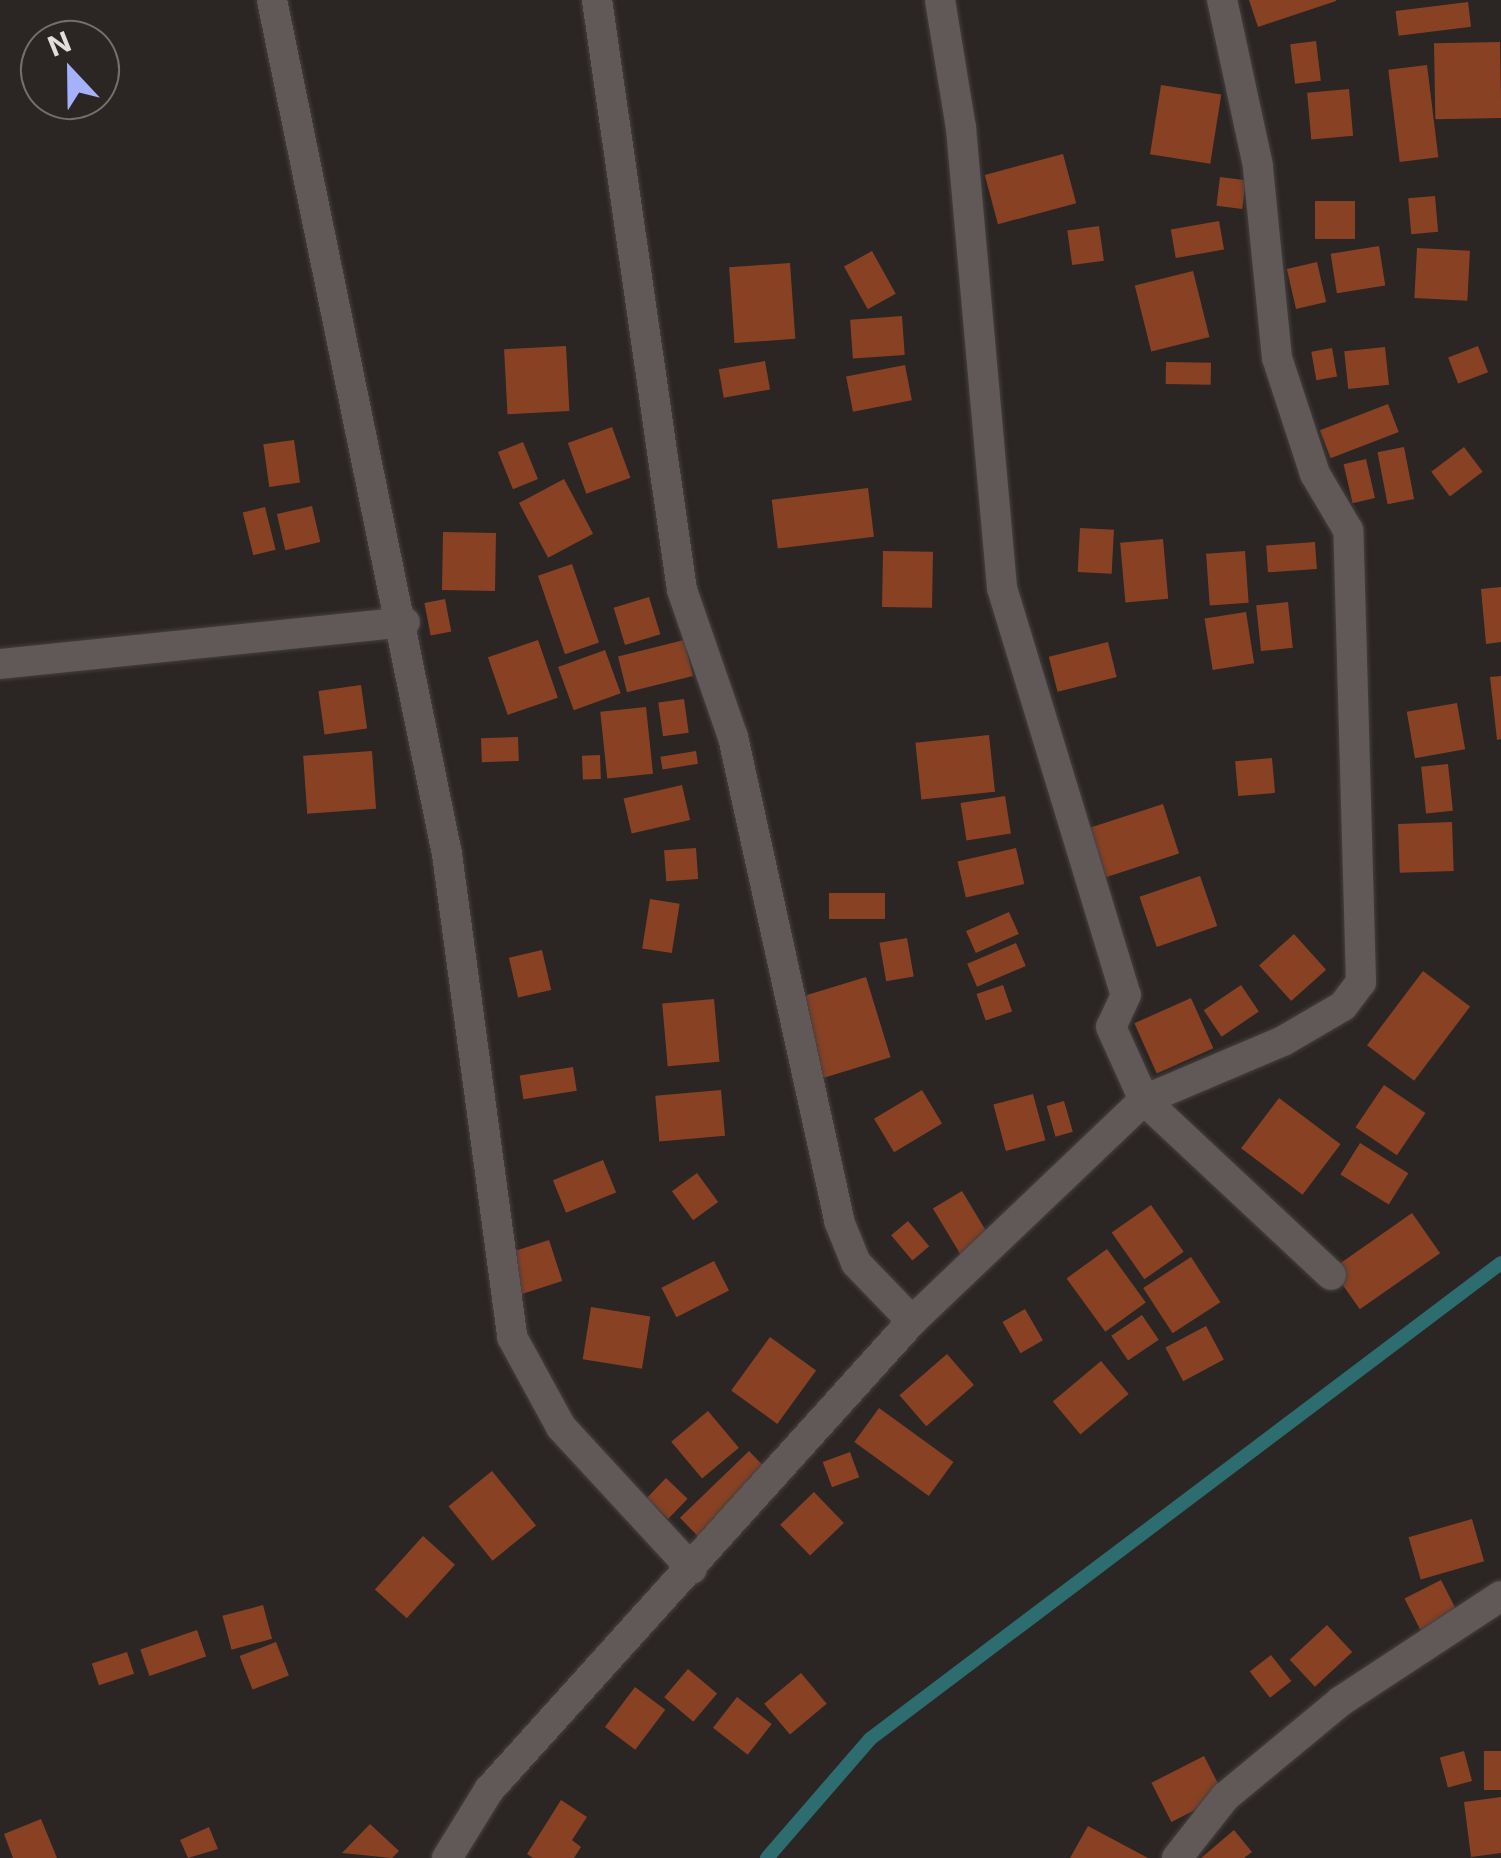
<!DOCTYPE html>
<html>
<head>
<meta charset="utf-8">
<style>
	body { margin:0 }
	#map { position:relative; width:1501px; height:1858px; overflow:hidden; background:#2b2523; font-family:Inter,sans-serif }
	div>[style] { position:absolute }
	.stream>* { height:14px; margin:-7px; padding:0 7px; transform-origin:7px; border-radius:7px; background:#2d6d6f }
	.building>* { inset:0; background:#894124; transform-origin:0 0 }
	.roads { filter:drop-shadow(0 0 2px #45403f) drop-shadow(0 0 2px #45403f) }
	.street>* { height:30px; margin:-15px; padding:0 15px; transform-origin:15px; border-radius:15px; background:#605957 }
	span { translate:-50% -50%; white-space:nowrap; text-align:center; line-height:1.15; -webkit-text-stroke:8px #2b2523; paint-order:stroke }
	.north { position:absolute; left:20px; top:20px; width:100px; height:100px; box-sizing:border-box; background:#2b2523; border:2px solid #746f6d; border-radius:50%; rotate:338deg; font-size:28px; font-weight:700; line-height:40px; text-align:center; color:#e2dedc }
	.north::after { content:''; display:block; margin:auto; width:35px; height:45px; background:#a6b1fc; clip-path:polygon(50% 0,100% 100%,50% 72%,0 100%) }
</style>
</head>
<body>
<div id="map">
	<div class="stream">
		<i style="left:767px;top:1858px;width:157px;rotate:-49.1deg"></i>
		<i style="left:870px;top:1739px;width:790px;rotate:-37.03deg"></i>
	</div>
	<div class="building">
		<i style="clip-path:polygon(1249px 0,1336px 0,1336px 1px,1258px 27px)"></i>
		<i style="left:1468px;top:2px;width:25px;height:73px;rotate:83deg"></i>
		<i style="left:1316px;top:41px;width:40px;height:26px;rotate:83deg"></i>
		<i style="left:1500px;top:42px;width:76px;height:66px;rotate:89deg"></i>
		<i style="left:1427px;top:65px;width:93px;height:39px;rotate:83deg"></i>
		<i style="left:1161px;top:85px;width:61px;height:70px;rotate:9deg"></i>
		<i style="left:1349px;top:89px;width:47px;height:42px;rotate:85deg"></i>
		<i style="left:1063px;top:154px;width:51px;height:81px;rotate:75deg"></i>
		<i style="left:1220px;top:177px;width:26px;height:29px;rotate:7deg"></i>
		<i style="left:1435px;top:196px;width:36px;height:27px;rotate:85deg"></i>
		<i style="left:1355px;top:201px;width:38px;height:40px;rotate:90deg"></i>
		<i style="left:1219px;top:221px;width:29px;height:49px;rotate:80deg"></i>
		<i style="left:1099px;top:226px;width:35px;height:32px;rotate:82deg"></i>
		<i style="left:1379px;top:246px;width:40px;height:49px;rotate:81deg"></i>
		<i style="left:1417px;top:248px;width:53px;height:50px;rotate:3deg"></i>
		<i style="left:872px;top:251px;width:49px;height:32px;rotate:61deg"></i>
		<i style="left:1317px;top:262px;width:41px;height:31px;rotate:77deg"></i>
		<i style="left:790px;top:263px;width:76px;height:61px;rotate:86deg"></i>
		<i style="left:1193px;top:271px;width:68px;height:60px;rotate:76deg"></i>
		<i style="left:902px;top:316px;width:39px;height:52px;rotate:86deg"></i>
		<i style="left:566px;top:346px;width:65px;height:62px;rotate:87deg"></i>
		<i style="left:1478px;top:346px;width:28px;height:32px;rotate:69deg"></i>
		<i style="left:1385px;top:347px;width:38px;height:41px;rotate:84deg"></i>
		<i style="left:1332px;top:348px;width:29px;height:21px;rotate:80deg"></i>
		<i style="left:765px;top:361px;width:29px;height:47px;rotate:80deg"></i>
		<i style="left:1166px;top:362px;width:45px;height:22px;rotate:1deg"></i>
		<i style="left:905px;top:365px;width:36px;height:60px;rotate:79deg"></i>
		<i style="left:1388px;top:404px;width:30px;height:73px;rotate:69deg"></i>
		<i style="left:612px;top:427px;width:54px;height:47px;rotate:70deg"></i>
		<i style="left:294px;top:440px;width:43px;height:31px;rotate:82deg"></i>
		<i style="left:523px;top:442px;width:40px;height:27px;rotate:68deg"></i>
		<i style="left:1404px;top:447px;width:53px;height:27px;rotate:79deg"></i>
		<i style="left:1464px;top:447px;width:31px;height:41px;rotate:53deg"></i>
		<i style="left:1366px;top:459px;width:40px;height:23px;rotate:77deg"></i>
		<i style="left:564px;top:479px;width:62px;height:51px;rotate:62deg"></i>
		<i style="left:868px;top:488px;width:49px;height:97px;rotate:83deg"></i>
		<i style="left:312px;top:506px;width:37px;height:36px;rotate:77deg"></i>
		<i style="left:265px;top:507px;width:44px;height:23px;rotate:76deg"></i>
		<i style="left:1080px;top:528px;width:34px;height:44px;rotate:3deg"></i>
		<i style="left:443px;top:532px;width:53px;height:58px;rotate:1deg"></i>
		<i style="left:1163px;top:539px;width:60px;height:43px;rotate:85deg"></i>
		<i style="left:1315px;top:542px;width:27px;height:49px;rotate:86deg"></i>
		<i style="left:883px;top:551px;width:50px;height:56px;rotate:1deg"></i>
		<i style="left:1245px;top:551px;width:52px;height:39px;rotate:86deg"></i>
		<i style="left:572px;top:564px;width:83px;height:36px;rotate:71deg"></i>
		<i style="clip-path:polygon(1501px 587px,1501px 642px,1486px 644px,1481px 589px)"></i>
		<i style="left:649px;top:597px;width:39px;height:37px;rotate:73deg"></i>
		<i style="left:445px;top:599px;width:33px;height:21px;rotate:79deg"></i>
		<i style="left:1288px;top:602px;width:46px;height:32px;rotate:84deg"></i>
		<i style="left:1246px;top:612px;width:52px;height:42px;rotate:81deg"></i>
		<i style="left:538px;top:640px;width:61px;height:53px;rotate:71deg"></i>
		<i style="left:684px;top:640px;width:37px;height:68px;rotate:76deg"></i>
		<i style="left:1108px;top:642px;width:36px;height:61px;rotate:76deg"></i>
		<i style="left:605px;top:650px;width:46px;height:50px;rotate:70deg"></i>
		<i style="clip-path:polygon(1501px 676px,1501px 739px,1497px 740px,1490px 677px)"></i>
		<i style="left:361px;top:685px;width:44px;height:43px;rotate:82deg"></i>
		<i style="left:684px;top:699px;width:34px;height:26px;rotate:82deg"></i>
		<i style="left:1457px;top:703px;width:47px;height:51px;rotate:80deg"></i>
		<i style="left:646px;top:707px;width:67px;height:46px;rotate:84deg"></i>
		<i style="left:989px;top:735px;width:57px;height:74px;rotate:84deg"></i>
		<i style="left:518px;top:737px;width:24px;height:37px;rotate:88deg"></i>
		<i style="left:372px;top:751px;width:58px;height:69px;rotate:86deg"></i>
		<i style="left:696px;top:751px;width:13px;height:36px;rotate:81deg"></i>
		<i style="left:600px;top:755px;width:24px;height:18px;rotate:88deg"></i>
		<i style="left:1272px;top:758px;width:35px;height:37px;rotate:85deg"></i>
		<i style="left:1448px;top:764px;width:47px;height:27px;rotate:84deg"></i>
		<i style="left:682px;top:785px;width:36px;height:60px;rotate:77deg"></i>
		<i style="left:1005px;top:796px;width:38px;height:45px;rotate:81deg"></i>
		<i style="left:1163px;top:804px;width:52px;height:77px;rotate:72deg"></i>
		<i style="left:1452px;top:822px;width:49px;height:54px;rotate:88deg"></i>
		<i style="left:696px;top:848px;width:31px;height:32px;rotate:86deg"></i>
		<i style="left:1016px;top:848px;width:37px;height:60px;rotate:77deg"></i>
		<i style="left:1200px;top:876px;width:53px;height:64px;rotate:71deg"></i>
		<i style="left:885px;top:893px;width:26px;height:56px;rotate:90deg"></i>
		<i style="left:650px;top:899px;width:30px;height:50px;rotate:9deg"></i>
		<i style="left:1009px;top:912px;width:24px;height:47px;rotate:66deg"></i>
		<i style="left:1294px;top:934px;width:48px;height:47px;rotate:48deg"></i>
		<i style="left:907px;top:938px;width:39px;height:28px;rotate:80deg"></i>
		<i style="left:1016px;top:943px;width:25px;height:53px;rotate:67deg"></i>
		<i style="left:542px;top:950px;width:41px;height:34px;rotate:77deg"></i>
		<i style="left:1423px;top:971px;width:59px;height:93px;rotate:37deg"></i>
		<i style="left:866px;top:977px;width:84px;height:72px;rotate:73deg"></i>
		<i style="left:1003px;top:985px;width:28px;height:28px;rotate:71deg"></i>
		<i style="left:1241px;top:985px;width:32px;height:45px;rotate:56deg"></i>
		<i style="left:1191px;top:998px;width:55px;height:62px;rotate:66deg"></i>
		<i style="left:714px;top:999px;width:63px;height:52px;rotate:85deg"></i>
		<i style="left:573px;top:1067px;width:24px;height:54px;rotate:81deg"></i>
		<i style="left:1384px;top:1085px;width:50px;height:51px;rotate:34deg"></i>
		<i style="left:721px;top:1090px;width:46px;height:66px;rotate:85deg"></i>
		<i style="left:922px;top:1090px;width:39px;height:56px;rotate:59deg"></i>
		<i style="left:1033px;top:1094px;width:48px;height:41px;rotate:75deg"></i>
		<i style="left:1279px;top:1098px;width:77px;height:63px;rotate:37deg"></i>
		<i style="left:1064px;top:1101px;width:32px;height:18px;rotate:74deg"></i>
		<i style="left:1360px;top:1143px;width:57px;height:37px;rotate:32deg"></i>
		<i style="left:603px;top:1160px;width:35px;height:54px;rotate:68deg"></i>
		<i style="left:697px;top:1173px;width:36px;height:31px;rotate:54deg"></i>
		<i style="left:962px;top:1191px;width:57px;height:34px;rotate:59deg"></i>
		<i style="left:1151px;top:1205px;width:57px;height:48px;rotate:55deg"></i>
		<i style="left:1412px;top:1213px;width:49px;height:98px;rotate:55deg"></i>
		<i style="left:908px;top:1221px;width:33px;height:22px;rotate:50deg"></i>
		<i style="left:549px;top:1240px;width:43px;height:44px;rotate:72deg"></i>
		<i style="left:1107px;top:1249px;width:66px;height:50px;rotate:54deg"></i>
		<i style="left:1191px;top:1257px;width:54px;height:57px;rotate:57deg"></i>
		<i style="left:714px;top:1261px;width:33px;height:59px;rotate:63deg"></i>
		<i style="left:591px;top:1307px;width:60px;height:53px;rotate:9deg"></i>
		<i style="left:1025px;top:1309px;width:36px;height:26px;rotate:60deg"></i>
		<i style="left:1142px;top:1315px;width:30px;height:37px;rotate:56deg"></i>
		<i style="left:1206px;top:1326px;width:38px;height:46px;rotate:62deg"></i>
		<i style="left:770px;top:1337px;width:57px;height:66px;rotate:36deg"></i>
		<i style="left:947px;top:1354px;width:41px;height:63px;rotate:49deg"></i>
		<i style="left:1101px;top:1361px;width:43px;height:63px;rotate:50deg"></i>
		<i style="left:879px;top:1408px;width:92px;height:42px;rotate:36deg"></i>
		<i style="left:708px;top:1411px;width:48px;height:48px;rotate:50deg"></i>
		<i style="left:749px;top:1451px;width:33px;height:96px;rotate:46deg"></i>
		<i style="left:850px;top:1452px;width:27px;height:29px;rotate:70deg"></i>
		<i style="left:492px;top:1471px;width:70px;height:56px;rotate:51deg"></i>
		<i style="left:666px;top:1478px;width:30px;height:28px;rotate:44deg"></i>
		<i style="left:814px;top:1492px;width:43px;height:47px;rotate:46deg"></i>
		<i style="left:1472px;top:1519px;width:44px;height:66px;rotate:74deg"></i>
		<i style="left:423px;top:1536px;width:43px;height:72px;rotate:42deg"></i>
		<i style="left:1441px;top:1580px;width:38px;height:41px;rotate:63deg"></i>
		<i style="left:263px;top:1605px;width:35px;height:42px;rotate:75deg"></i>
		<i style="left:1327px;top:1625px;width:37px;height:51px;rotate:47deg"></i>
		<i style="left:197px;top:1630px;width:28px;height:60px;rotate:71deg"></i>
		<i style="left:276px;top:1642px;width:36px;height:39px;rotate:69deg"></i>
		<i style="left:127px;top:1652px;width:23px;height:37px;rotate:72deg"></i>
		<i style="left:1271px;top:1655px;width:33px;height:27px;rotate:52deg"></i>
		<i style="left:688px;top:1669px;width:38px;height:37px;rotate:40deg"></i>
		<i style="left:801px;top:1673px;width:40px;height:48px;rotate:50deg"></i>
		<i style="left:635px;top:1687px;width:38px;height:50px;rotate:37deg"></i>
		<i style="left:737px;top:1697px;width:44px;height:39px;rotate:38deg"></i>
		<i style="left:1464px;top:1751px;width:31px;height:25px;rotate:75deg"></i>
		<i style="left:1484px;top:1751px;width:17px;height:39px"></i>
		<i style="left:1204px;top:1756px;width:44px;height:59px;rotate:63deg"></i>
		<i style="clip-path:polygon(1501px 1797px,1501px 1853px,1471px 1857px,1464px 1802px)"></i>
		<i style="clip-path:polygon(561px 1800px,587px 1817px,572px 1840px,581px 1847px,574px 1858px,533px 1858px,527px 1854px)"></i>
		<i style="clip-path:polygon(41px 1819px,57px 1858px,13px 1858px,4px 1834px)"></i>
		<i style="clip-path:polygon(370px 1824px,399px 1851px,392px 1858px,342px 1853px)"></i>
		<i style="clip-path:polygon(1088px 1826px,1148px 1858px,1070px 1858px)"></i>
		<i style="clip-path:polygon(209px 1827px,218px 1849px,188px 1858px,180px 1840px)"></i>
		<i style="clip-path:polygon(1234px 1830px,1252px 1852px,1244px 1858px,1201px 1858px)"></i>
	</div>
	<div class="roads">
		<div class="street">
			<i style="left:272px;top:0;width:872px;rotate:78.42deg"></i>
			<i style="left:447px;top:854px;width:487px;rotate:82.3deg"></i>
			<i style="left:512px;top:1337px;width:102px;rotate:61.4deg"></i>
			<i style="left:561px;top:1427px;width:193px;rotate:47.3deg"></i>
			<i style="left:597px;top:0;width:596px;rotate:81.8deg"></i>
			<i style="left:682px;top:590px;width:156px;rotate:70.9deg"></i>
			<i style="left:733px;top:737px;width:495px;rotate:77.6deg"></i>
			<i style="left:839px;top:1221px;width:45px;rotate:68deg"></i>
			<i style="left:856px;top:1263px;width:81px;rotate:46deg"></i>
			<i style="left:940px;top:0;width:130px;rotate:80.7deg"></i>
			<i style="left:961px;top:128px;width:462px;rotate:84.9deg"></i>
			<i style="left:1002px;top:588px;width:425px;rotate:73.1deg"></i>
			<i style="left:1126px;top:995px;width:35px;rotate:115deg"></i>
			<i style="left:1111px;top:1027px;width:80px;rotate:65.7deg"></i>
			<i style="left:1144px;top:1100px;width:256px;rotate:43.1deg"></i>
			<i style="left:0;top:664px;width:407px;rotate:-5.9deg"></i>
			<i style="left:447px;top:1858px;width:80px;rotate:-58.3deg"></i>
			<i style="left:489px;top:1790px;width:632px;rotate:-47.95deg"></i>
			<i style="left:912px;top:1321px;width:320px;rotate:-43.6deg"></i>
			<i style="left:1144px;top:1100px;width:151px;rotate:-23deg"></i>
			<i style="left:1283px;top:1041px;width:69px;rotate:-30.3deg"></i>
			<i style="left:1343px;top:1006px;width:30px;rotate:-53deg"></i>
			<i style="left:1361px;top:982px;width:452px;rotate:-91.6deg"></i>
			<i style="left:1348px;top:530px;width:65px;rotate:-120.5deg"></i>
			<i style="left:1315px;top:474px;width:122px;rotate:-108.1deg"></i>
			<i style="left:1277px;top:358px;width:193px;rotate:-95.7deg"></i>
			<i style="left:1258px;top:166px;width:170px;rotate:-102.2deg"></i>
			<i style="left:1177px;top:1858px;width:78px;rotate:-51.8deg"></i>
			<i style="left:1225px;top:1797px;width:151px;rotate:-39.6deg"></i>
			<i style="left:1341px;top:1701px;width:191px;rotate:-33.3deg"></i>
		</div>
	</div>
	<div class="north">N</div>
</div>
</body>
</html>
